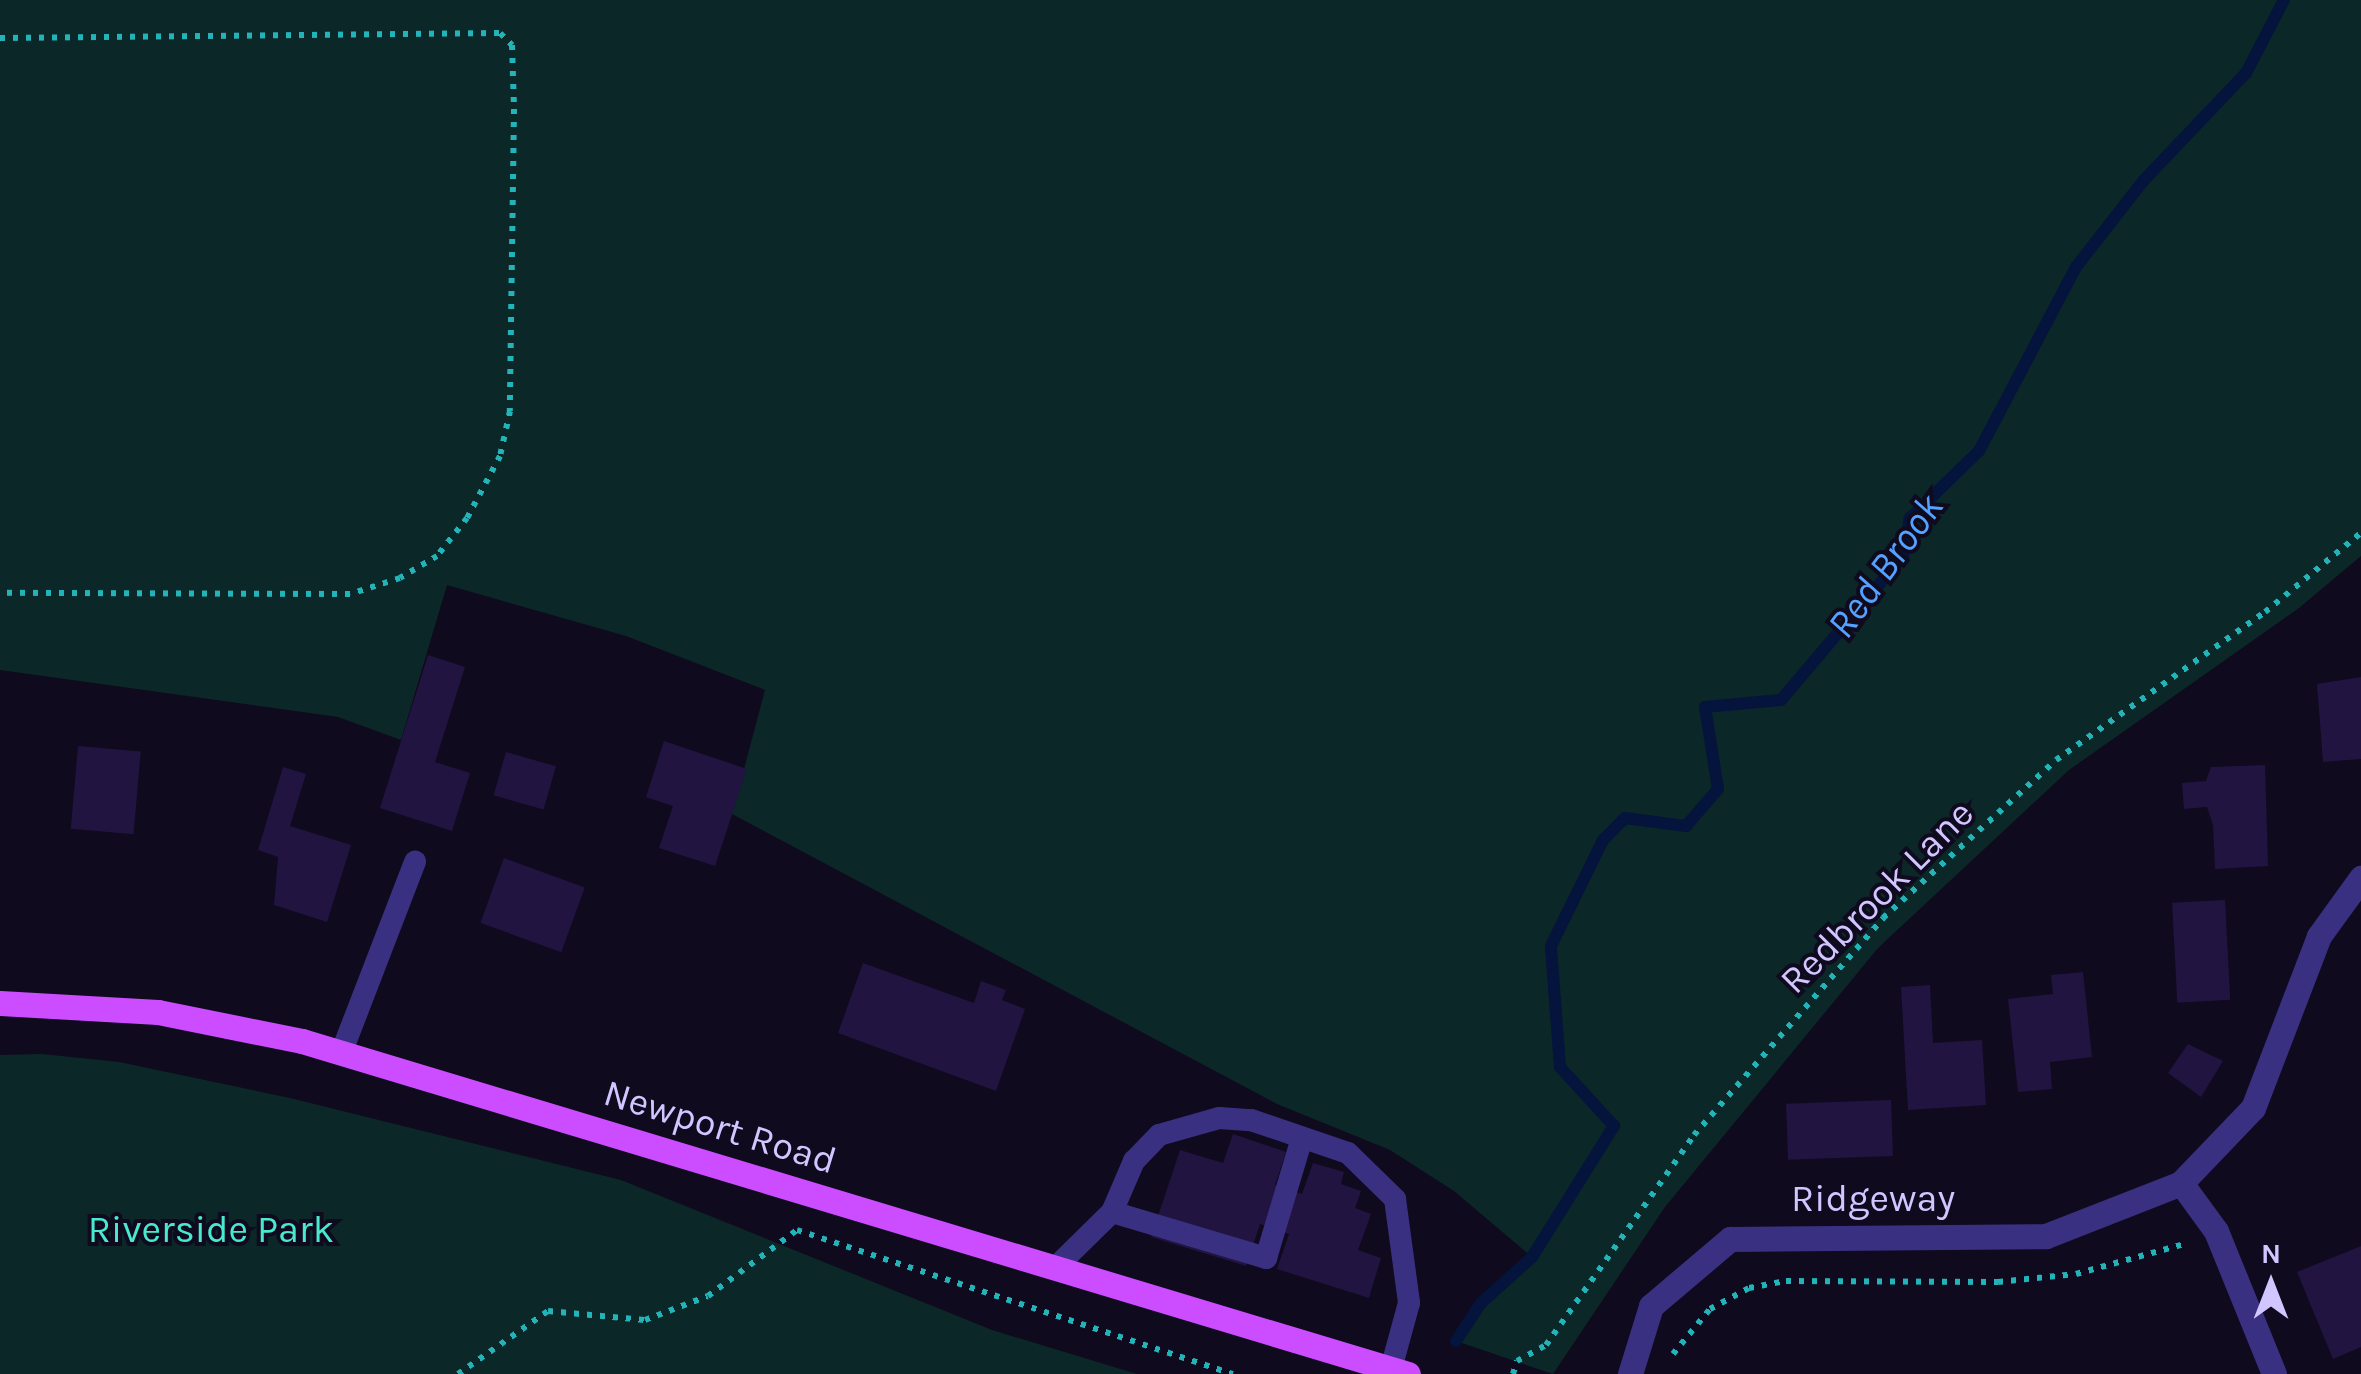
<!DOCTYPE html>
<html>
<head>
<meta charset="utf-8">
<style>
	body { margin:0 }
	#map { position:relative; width:2361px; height:1374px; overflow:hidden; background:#0f0a1e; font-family:Karla,sans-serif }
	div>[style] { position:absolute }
	.green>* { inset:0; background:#0c2728 }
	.stream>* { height:12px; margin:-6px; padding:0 6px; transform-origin:6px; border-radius:6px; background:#04143c }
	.building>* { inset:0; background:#211440; transform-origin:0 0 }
	.path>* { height:6px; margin-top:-3px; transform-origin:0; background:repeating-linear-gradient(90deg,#22b4b8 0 5px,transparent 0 13px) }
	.lane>* { height:22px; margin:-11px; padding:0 11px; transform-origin:11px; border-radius:11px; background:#3a3081 }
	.street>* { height:25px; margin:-12.5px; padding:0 12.5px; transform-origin:12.5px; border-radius:12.5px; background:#3a3081 }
	.primary>* { height:25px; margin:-12.5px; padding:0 12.5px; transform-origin:12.5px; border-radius:12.5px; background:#cb4dff }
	span { translate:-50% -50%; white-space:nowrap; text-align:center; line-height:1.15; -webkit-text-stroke:8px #0f0a1e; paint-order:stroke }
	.street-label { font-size:38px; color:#d1c6ff }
	.park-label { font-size:38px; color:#48e9ce }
	.water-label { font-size:40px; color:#54a2ff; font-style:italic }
	.north { position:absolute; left:2221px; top:1234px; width:100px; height:100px; -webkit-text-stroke:8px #0f0a1e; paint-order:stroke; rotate:0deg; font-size:28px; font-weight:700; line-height:40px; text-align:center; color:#d1c6ff }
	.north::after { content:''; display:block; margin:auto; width:35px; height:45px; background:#d1c6ff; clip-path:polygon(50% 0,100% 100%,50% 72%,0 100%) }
</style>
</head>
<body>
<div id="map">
	<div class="green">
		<i style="clip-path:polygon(0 0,2361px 0,2361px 556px,2299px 608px,2069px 770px,1878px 948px,1665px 1207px,1553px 1374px,1456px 1341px,1481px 1303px,1532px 1257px,1454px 1191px,1390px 1150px,1277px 1104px,732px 814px,765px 690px,626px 636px,447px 585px,401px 740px,338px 717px,0 670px)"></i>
		<i style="clip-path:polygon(42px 1054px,119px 1062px,290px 1098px,621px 1180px,992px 1330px,1137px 1374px,0 1374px,0 1055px)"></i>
	</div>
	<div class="stream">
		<i style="left:1456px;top:1341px;width:45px;rotate:-56.7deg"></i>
		<i style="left:1481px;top:1303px;width:69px;rotate:-42deg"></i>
		<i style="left:1532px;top:1257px;width:155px;rotate:-58deg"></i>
		<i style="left:1614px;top:1126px;width:80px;rotate:-132.5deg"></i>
		<i style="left:1560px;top:1067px;width:121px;rotate:-94.3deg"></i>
		<i style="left:1551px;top:946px;width:118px;rotate:-63.9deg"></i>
		<i style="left:1603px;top:840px;width:31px;rotate:-45deg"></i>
		<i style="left:1625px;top:818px;width:62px;rotate:7.5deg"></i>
		<i style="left:1686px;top:826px;width:49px;rotate:-49.1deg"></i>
		<i style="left:1718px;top:789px;width:83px;rotate:-99deg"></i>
		<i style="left:1705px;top:707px;width:76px;rotate:-5.3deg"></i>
		<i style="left:1781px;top:700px;width:189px;rotate:-49.7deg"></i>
		<i style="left:1903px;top:556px;width:39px;rotate:-80deg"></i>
		<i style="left:1910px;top:518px;width:96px;rotate:-44.2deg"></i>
		<i style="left:1979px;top:451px;width:208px;rotate:-62.2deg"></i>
		<i style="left:2076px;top:267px;width:110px;rotate:-52deg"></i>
		<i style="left:2144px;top:180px;width:148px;rotate:-46.4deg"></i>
		<i style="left:2246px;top:73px;width:82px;rotate:-62.5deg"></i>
	</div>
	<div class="building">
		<i style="clip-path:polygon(428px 655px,465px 667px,435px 762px,470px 773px,452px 831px,380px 808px)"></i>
		<i style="clip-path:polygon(2361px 677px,2361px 759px,2323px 762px,2317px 684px)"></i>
		<i style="clip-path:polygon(664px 741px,747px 769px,715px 866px,659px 848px,673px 806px,646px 797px)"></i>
		<i style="left:78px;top:746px;width:63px;height:83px;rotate:5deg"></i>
		<i style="left:506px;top:752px;width:52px;height:45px;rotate:16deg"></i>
		<i style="clip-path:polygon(2265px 765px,2268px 866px,2215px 869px,2213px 825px,2207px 807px,2184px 809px,2182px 783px,2206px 781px,2211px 767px)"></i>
		<i style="clip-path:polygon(283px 767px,306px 774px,290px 826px,351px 845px,327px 922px,274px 905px,278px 857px,258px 850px)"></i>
		<i style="left:504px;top:858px;width:86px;height:69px;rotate:20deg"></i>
		<i style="left:2225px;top:900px;width:100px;height:53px;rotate:87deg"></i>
		<i style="clip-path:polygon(863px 963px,974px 1003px,981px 981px,1006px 990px,1002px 1000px,1025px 1009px,996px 1091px,838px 1033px)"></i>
		<i style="clip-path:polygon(2083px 972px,2092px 1057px,2050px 1062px,2052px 1089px,2018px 1092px,2008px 999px,2053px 994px,2051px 975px)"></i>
		<i style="clip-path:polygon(1930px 985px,1933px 1043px,1982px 1040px,1986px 1105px,1908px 1110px,1901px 987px)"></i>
		<i style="clip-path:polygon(2188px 1044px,2223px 1061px,2201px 1097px,2168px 1073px)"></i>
		<i style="left:1891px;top:1100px;width:56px;height:105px;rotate:88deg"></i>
		<i style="clip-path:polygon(1233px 1134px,1286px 1152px,1275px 1185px,1302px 1194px,1313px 1163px,1344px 1172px,1341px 1184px,1361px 1191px,1355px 1208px,1371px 1214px,1358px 1250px,1381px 1258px,1369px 1298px,1277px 1269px,1289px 1234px,1260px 1224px,1246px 1266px,1151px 1237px,1180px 1150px,1223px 1163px)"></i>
		<i style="clip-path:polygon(2361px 1246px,2361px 1347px,2333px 1359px,2297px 1272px)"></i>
	</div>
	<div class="path">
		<i style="left:0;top:38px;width:500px;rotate:-0.57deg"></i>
		<i style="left:500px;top:33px;width:17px;rotate:45deg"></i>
		<i style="left:512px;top:45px;width:64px;rotate:88.2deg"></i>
		<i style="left:514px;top:109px;width:302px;rotate:90.8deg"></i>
		<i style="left:510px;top:411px;width:46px;rotate:102.5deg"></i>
		<i style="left:500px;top:456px;width:70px;rotate:118deg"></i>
		<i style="left:467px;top:518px;width:48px;rotate:128.3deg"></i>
		<i style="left:437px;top:556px;width:43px;rotate:149.3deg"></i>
		<i style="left:400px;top:578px;width:52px;rotate:162.3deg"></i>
		<i style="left:350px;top:594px;width:350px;rotate:-179.8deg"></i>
		<i style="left:1673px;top:1354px;width:58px;rotate:-50.6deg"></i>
		<i style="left:1710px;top:1309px;width:44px;rotate:-28.3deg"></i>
		<i style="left:1749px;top:1288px;width:38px;rotate:-11deg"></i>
		<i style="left:1786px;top:1281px;width:212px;rotate:0.3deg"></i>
		<i style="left:1998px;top:1282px;width:78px;rotate:-5.9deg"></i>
		<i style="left:2076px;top:1274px;width:112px;rotate:-15.5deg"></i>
		<i style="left:458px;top:1374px;width:110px;rotate:-35deg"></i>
		<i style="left:548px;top:1311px;width:97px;rotate:5.3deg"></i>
		<i style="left:645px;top:1320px;width:67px;rotate:-20.9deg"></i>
		<i style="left:708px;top:1296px;width:111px;rotate:-36.6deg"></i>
		<i style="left:797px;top:1230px;width:459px;rotate:18.3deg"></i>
		<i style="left:1513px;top:1374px;width:14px;rotate:-73deg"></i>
		<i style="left:1517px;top:1361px;width:33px;rotate:-29deg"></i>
		<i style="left:1546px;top:1345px;width:257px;rotate:-54.8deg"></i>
		<i style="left:1694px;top:1135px;width:288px;rotate:-48.9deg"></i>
		<i style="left:1883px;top:918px;width:234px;rotate:-42.4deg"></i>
		<i style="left:2056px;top:760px;width:256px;rotate:-35.3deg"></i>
		<i style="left:2265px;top:612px;width:124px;rotate:-39.5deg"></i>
	</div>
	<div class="lane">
		<i style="left:342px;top:1051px;width:203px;rotate:-68.9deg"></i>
		<i style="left:1112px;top:1212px;width:161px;rotate:16.6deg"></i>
		<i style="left:1266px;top:1258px;width:125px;rotate:-73.3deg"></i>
		<i style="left:1055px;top:1268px;width:80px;rotate:-44.5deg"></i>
		<i style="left:1112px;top:1212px;width:56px;rotate:-66.7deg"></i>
		<i style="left:1134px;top:1161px;width:36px;rotate:-46deg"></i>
		<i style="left:1159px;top:1135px;width:62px;rotate:-15.8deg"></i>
		<i style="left:1219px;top:1118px;width:32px;rotate:4deg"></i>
		<i style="left:1251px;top:1120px;width:102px;rotate:18.8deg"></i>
		<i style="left:1348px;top:1153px;width:66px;rotate:44.4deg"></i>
		<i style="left:1395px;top:1199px;width:105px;rotate:82.3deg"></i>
		<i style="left:1409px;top:1303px;width:68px;rotate:105.3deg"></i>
	</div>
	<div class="street">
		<i style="left:2181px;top:1183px;width:59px;rotate:53.9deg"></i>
		<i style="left:2216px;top:1231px;width:154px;rotate:67.9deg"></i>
		<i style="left:1630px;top:1374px;width:71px;rotate:-72.8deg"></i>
		<i style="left:1651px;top:1306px;width:104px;rotate:-40.3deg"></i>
		<i style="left:1730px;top:1239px;width:316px;rotate:-0.5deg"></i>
		<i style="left:2046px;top:1236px;width:145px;rotate:-21.4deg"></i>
		<i style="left:2181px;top:1183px;width:104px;rotate:-46.2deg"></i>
		<i style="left:2253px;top:1108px;width:184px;rotate:-69deg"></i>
		<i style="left:2319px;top:936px;width:72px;rotate:-54.1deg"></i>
	</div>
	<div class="primary">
		<i style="left:0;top:1003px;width:158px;rotate:3.3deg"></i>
		<i style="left:158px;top:1012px;width:147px;rotate:11.4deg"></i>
		<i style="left:302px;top:1041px;width:1155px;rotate:16.76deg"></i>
	</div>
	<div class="street-label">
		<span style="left:1877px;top:897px;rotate:-45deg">Redbrook Lane</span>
		<span style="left:720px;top:1127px;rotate:17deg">Newport Road</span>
		<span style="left:1873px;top:1199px">Ridgeway</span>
	</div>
	<div class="park-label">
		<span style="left:211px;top:1230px">Riverside Park</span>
	</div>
	<div class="water-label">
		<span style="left:1885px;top:566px;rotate:-54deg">Red Brook</span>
	</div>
	<div class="north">N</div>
</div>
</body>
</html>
